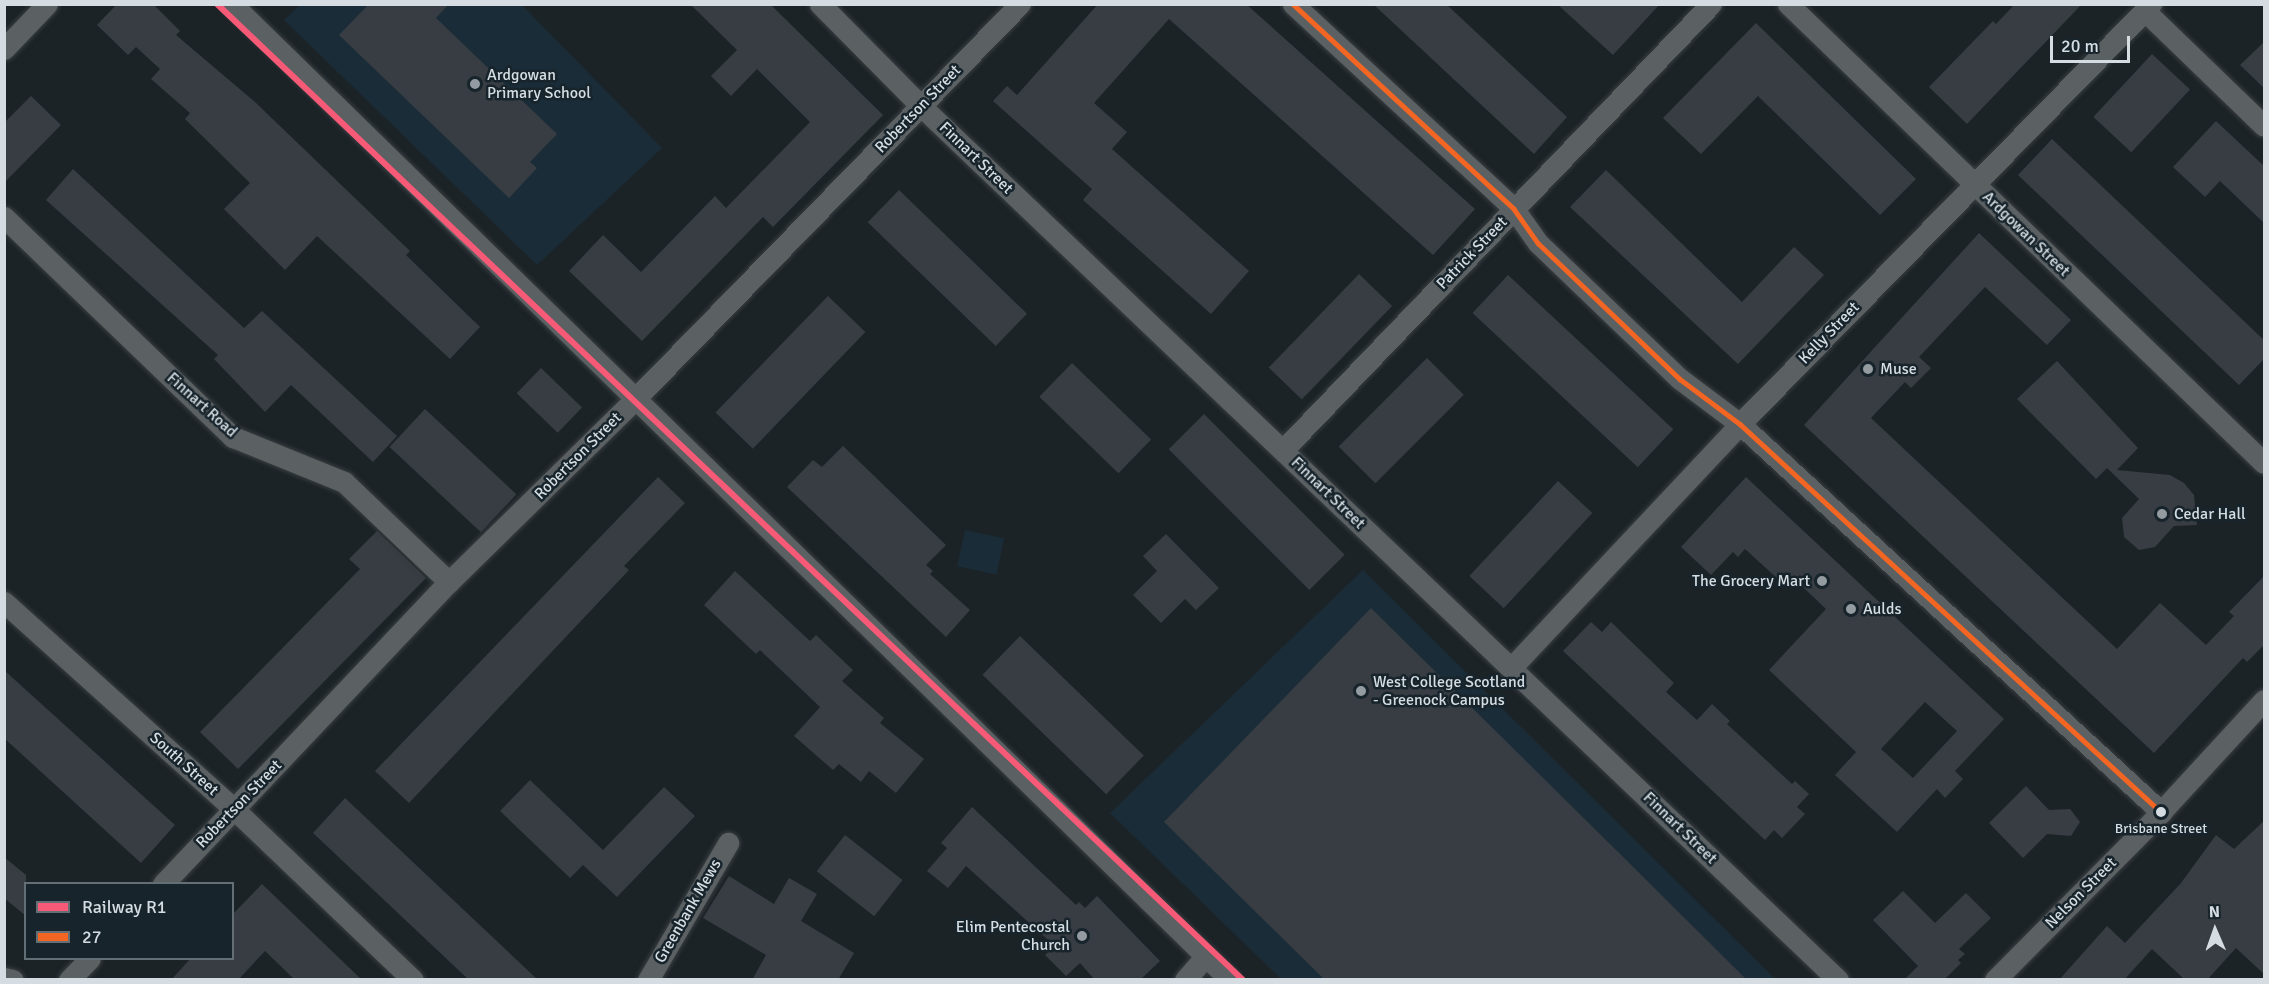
<!DOCTYPE html>
<html>
<head>
<meta charset="utf-8">
<style>
	body { margin:0 }
	#map { position:relative; width:2269px; height:984px; overflow:hidden; background:#1c2327; font-family:Signika,sans-serif }
	div>[style] { position:absolute }
	.built>* { inset:0; background:#1a2c37; transform-origin:0 0 }
	.building>* { inset:0; background:#373d42; transform-origin:0 0 }
	.roads { filter:drop-shadow(0 0 2px #393e41) drop-shadow(0 0 2px #393e41) }
	.street>* { height:21px; margin:-10.5px; padding:0 10.5px; transform-origin:10.5px; border-radius:10.5px; background:#5b6063 }
	.bus-1>* { height:4.5px; margin:-2.25px; padding:0 2.25px; transform-origin:2.25px; border-radius:2.25px; background:#f26522 }
	.rail-1>* { height:6px; margin:-3px; padding:0 3px; transform-origin:3px; border-radius:3px; background:#f75a77 }
	.dots>* { width:16px; height:16px; translate:-50% -50%; box-sizing:border-box; border:3px solid #17242c; border-radius:50% }
	span { translate:-50% -50%; white-space:nowrap; text-align:center; line-height:1.15; -webkit-text-stroke:5px #17242c; paint-order:stroke }
	.bus-label { font-size:14px; color:#d5dde3 }
	.poi-label { font-size:16px; color:#d5dde3 }
	.left { translate:0 -50%; text-align:left }
	.right { translate:-100% -50%; text-align:right }
	.street-label { font-size:16px; color:#d5dde3 }
	.frame { position:absolute; inset:0; border:6px solid #d5dde3; pointer-events:none }
	.legend { position:absolute; left:24px; top:882px; width:210px; height:78px; box-sizing:border-box; background:#17242c; border:2px solid #636e75; margin:0; padding:8px 10px; list-style:none; font-size:18px; color:#d5dde3 }
	.legend li { display:flex; align-items:center; gap:12px; height:30px }
	.legend b { width:30px; border:2px solid #636e75 }
	.north { position:absolute; left:2185px; top:900px; width:60px; height:60px; -webkit-text-stroke:4px #17242c; paint-order:stroke; rotate:358deg; font-size:16px; font-weight:700; line-height:24px; text-align:center; color:#d5dde3 }
	.north::after { content:''; display:block; margin:auto; width:21px; height:27px; background:#d5dde3; clip-path:polygon(50% 0,100% 100%,50% 72%,0 100%) }
	.scale { position:absolute; left:2050px; top:36px; width:80px; height:27px; box-sizing:border-box; border:3px solid #d5dde3; border-top:0; padding-left:8px; font-size:18px; line-height:21px; white-space:nowrap; color:#d5dde3; -webkit-text-stroke:4px #17242c; paint-order:stroke }
</style>
</head>
<body>
<div id="map">
	<div class="built">
		<i style="clip-path:polygon(300px 5px,522px 5px,662px 148px,537px 265px,284px 20px)"></i>
		<i style="left:965px;top:530px;width:40px;height:37px;rotate:12deg"></i>
		<i style="clip-path:polygon(1363px 570px,1775px 979px,1281px 979px,1110px 813px)"></i>
	</div>
	<div class="building">
		<i style="clip-path:polygon(117px 4px,153px 4px,180px 31px,176px 35px,255px 102px,410px 251px,406px 255px,480px 327px,450px 359px,317px 236px,285px 270px,224px 209px,250px 183px,185px 119px,190px 113px,151px 79px,160px 69px,136px 47px,128px 55px,97px 25px)"></i>
		<i style="clip-path:polygon(369px 4px,449px 4px,436px 18px,557px 134px,530px 162px,537px 168px,509px 198px,339px 35px)"></i>
		<i style="clip-path:polygon(690px 4px,770px 4px,883px 115px,773px 227px,763px 217px,642px 341px,569px 271px,603px 235px,641px 272px,715px 196px,726px 208px,810px 122px,757px 69px,731px 96px,711px 76px,737px 50px)"></i>
		<i style="clip-path:polygon(1098px 4px,1246px 4px,1475px 209px,1433px 255px,1169px 19px,1094px 103px,1127px 132px,1112px 149px,1249px 271px,1211px 314px,1083px 200px,1092px 189px,993px 101px,1007px 86px,1017px 95px)"></i>
		<i style="clip-path:polygon(1373px 4px,1446px 4px,1567px 117px,1534px 154px)"></i>
		<i style="clip-path:polygon(1557px 4px,1660px 4px,1613px 55px)"></i>
		<i style="clip-path:polygon(2015px 4px,2082px 4px,1967px 124px,1929px 87px,1993px 21px,1996px 24px)"></i>
		<i style="clip-path:polygon(1756px 23px,1916px 179px,1880px 215px,1758px 96px,1701px 154px,1663px 118px)"></i>
		<i style="clip-path:polygon(2265px 41px,2265px 89px,2240px 65px)"></i>
		<i style="left:2152px;top:54px;width:52px;height:86px;rotate:43deg"></i>
		<i style="clip-path:polygon(31px 96px,61px 125px,4px 183px,4px 123px)"></i>
		<i style="clip-path:polygon(2216px 121px,2265px 167px,2265px 224px,2220px 181px,2205px 197px,2173px 167px)"></i>
		<i style="clip-path:polygon(2052px 139px,2265px 341px,2265px 358px,2239px 385px,2018px 175px)"></i>
		<i style="clip-path:polygon(73px 169px,244px 328px,262px 311px,397px 436px,373px 462px,291px 385px,265px 412px,214px 359px,218px 355px,46px 200px)"></i>
		<i style="clip-path:polygon(1606px 170px,1742px 302px,1794px 247px,1824px 275px,1738px 364px,1570px 207px)"></i>
		<i style="left:899px;top:190px;width:178px;height:45px;rotate:44deg"></i>
		<i style="clip-path:polygon(1979px 233px,2071px 320px,2047px 345px,1985px 287px,1919px 357px,1931px 368px,1911px 388px,1905px 382px,1871px 418px,2117px 649px,2160px 603px,2206px 645px,2234px 616px,2229px 612px,2265px 575px,2265px 644px,2247px 662px,2243px 658px,2154px 753px,1804px 425px)"></i>
		<i style="left:1359px;top:274px;width:46px;height:130px;rotate:44deg"></i>
		<i style="left:1508px;top:275px;width:226px;height:52px;rotate:43deg"></i>
		<i style="left:828px;top:296px;width:52px;height:162px;rotate:44deg"></i>
		<i style="left:1427px;top:358px;width:52px;height:125px;rotate:45deg"></i>
		<i style="clip-path:polygon(2057px 361px,2138px 448px,2117px 470px,2170px 475px,2184px 483px,2194px 495px,2197px 525px,2174px 526px,2155px 547px,2139px 550px,2124px 537px,2122px 518px,2139px 499px,2107px 468px,2096px 479px,2017px 399px)"></i>
		<i style="left:1072px;top:363px;width:110px;height:47px;rotate:44deg"></i>
		<i style="left:541px;top:368px;width:57px;height:35px;rotate:44deg"></i>
		<i style="left:425px;top:409px;width:125px;height:52px;rotate:43deg"></i>
		<i style="left:1204px;top:414px;width:199px;height:50px;rotate:45deg"></i>
		<i style="clip-path:polygon(843px 446px,946px 545px,926px 565px,933px 571px,930px 574px,970px 610px,946px 637px,787px 487px,813px 460px,822px 467px)"></i>
		<i style="clip-path:polygon(658px 477px,685px 503px,624px 566px,629px 570px,409px 803px,375px 771px)"></i>
		<i style="clip-path:polygon(evenodd,1746px 477px,2004px 719px,1955px 771px,1963px 779px,1945px 798px,1937px 789px,1897px 832px,1835px 775px,1856px 752px,1769px 670px,1826px 609px,1789px 574px,1781px 582px,1745px 549px,1738px 557px,1733px 552px,1711px 575px,1681px 547px,1746px 477px,1925px 702px,1957px 731px,1913px 778px,1881px 749px,1925px 702px)"></i>
		<i style="left:1558px;top:481px;width:47px;height:130px;rotate:43deg"></i>
		<i style="clip-path:polygon(377px 531px,426px 578px,238px 769px,200px 732px,360px 569px,349px 559px)"></i>
		<i style="clip-path:polygon(1166px 534px,1219px 588px,1196px 610px,1185px 599px,1161px 623px,1133px 595px,1157px 571px,1143px 556px)"></i>
		<i style="clip-path:polygon(735px 571px,810px 641px,816px 635px,853px 670px,842px 681px,884px 718px,880px 723px,924px 759px,896px 793px,869px 771px,861px 782px,839px 764px,833px 770px,794px 736px,820px 707px,760px 650px,756px 654px,704px 605px)"></i>
		<i style="clip-path:polygon(1371px 608px,1612px 846px,1747px 980px,1325px 980px,1164px 822px)"></i>
		<i style="clip-path:polygon(1591px 622px,1602px 632px,1611px 622px,1674px 683px,1666px 692px,1697px 720px,1712px 704px,1730px 721px,1727px 724px,1792px 784px,1795px 781px,1809px 794px,1797px 807px,1805px 814px,1782px 838px,1774px 830px,1765px 840px,1563px 651px)"></i>
		<i style="left:1020px;top:636px;width:172px;height:54px;rotate:44deg"></i>
		<i style="clip-path:polygon(4px 670px,175px 825px,141px 863px,4px 738px)"></i>
		<i style="clip-path:polygon(530px 780px,603px 850px,664px 787px,695px 816px,617px 897px,583px 865px,570px 878px,500px 811px)"></i>
		<i style="clip-path:polygon(2026px 786px,2049px 810px,2070px 809px,2080px 822px,2071px 836px,2047px 834px,2023px 858px,1989px 823px)"></i>
		<i style="clip-path:polygon(345px 798px,538px 980px,469px 980px,313px 833px)"></i>
		<i style="clip-path:polygon(972px 807px,1076px 905px,1079px 902px,1085px 908px,1097px 896px,1160px 961px,1140px 980px,1095px 980px,1080px 963px,1066px 976px,1045px 955px,1055px 946px,966px 866px,948px 888px,927px 871px,947px 848px,941px 843px)"></i>
		<i style="clip-path:polygon(2265px 820px,2265px 975px,2236px 948px,2207px 980px,2185px 980px,2152px 949px,2124px 980px,2059px 980px,2107px 926px,2125px 943px,2181px 883px,2216px 835px,2234px 849px)"></i>
		<i style="left:845px;top:835px;width:73px;height:46px;rotate:38deg"></i>
		<i style="clip-path:polygon(4px 857px,26px 875px,26px 916px,4px 898px)"></i>
		<i style="clip-path:polygon(729px 876px,774px 904px,789px 878px,817px 894px,801px 921px,854px 953px,838px 980px,752px 980px,766px 955px,703px 918px)"></i>
		<i style="clip-path:polygon(262px 884px,362px 980px,295px 980px,265px 951px,238px 980px,171px 980px,191px 958px,232px 958px,232px 915px)"></i>
		<i style="clip-path:polygon(1903px 891px,1935px 923px,1966px 893px,1991px 918px,1959px 949px,1965px 954px,1958px 960px,1961px 963px,1944px 980px,1904px 980px,1918px 966px,1873px 920px)"></i>
	</div>
	<div class="roads">
		<div class="street">
			<i style="left:232px;top:4px;width:1396px;rotate:44.36deg"></i>
			<i style="left:820px;top:4px;width:144px;rotate:45.3deg"></i>
			<i style="left:921px;top:106px;width:1267px;rotate:43.62deg"></i>
			<i style="left:1293px;top:4px;width:301px;rotate:42.8deg"></i>
			<i style="left:1514px;top:209px;width:42px;rotate:54.8deg"></i>
			<i style="left:1538px;top:243px;width:197px;rotate:43.8deg"></i>
			<i style="left:1680px;top:379px;width:75px;rotate:36.9deg"></i>
			<i style="left:1740px;top:424px;width:573px;rotate:42.66deg"></i>
			<i style="left:1788px;top:4px;width:661px;rotate:43.96deg"></i>
			<i style="left:2145px;top:11px;width:165px;rotate:44deg"></i>
			<i style="left:4px;top:49px;width:62px;rotate:-46.3deg"></i>
			<i style="left:4px;top:217px;width:318px;rotate:43.9deg"></i>
			<i style="left:233px;top:437px;width:120px;rotate:22.1deg"></i>
			<i style="left:344px;top:482px;width:145px;rotate:43.6deg"></i>
			<i style="left:1283px;top:450px;width:618px;rotate:-46.18deg"></i>
			<i style="left:4px;top:602px;width:311px;rotate:42deg"></i>
			<i style="left:235px;top:810px;width:246px;rotate:43.7deg"></i>
			<i style="left:1512px;top:667px;width:333px;rotate:-46.8deg"></i>
			<i style="left:1740px;top:424px;width:588px;rotate:-45.62deg"></i>
			<i style="left:163px;top:884px;width:416px;rotate:-46.6deg"></i>
			<i style="left:449px;top:582px;width:262px;rotate:-44.5deg"></i>
			<i style="left:636px;top:398px;width:550px;rotate:-45.74deg"></i>
			<i style="left:4px;top:978px;width:9px;rotate:13deg"></i>
			<i style="left:69px;top:980px;width:30px;rotate:-46deg"></i>
			<i style="left:648px;top:980px;width:159px;rotate:-59.7deg"></i>
			<i style="left:1185px;top:980px;width:32px;rotate:-49deg"></i>
			<i style="left:1995px;top:980px;width:236px;rotate:-45.3deg"></i>
			<i style="left:2161px;top:812px;width:152px;rotate:-47.4deg"></i>
		</div>
	</div>
	<div class="bus-1">
		<i style="left:1293px;top:4px;width:301px;rotate:42.8deg"></i>
		<i style="left:1514px;top:209px;width:42px;rotate:54.8deg"></i>
		<i style="left:1538px;top:243px;width:197px;rotate:43.8deg"></i>
		<i style="left:1680px;top:379px;width:75px;rotate:36.9deg"></i>
		<i style="left:1740px;top:424px;width:573px;rotate:42.66deg"></i>
	</div>
	<div class="rail-1">
		<i style="left:217px;top:4px;width:1416px;rotate:43.57deg"></i>
	</div>
	<div class="dots">
		<i style="left:475px;top:84px;background:#949ca1"></i>
		<i style="left:1868px;top:369px;background:#949ca1"></i>
		<i style="left:2162px;top:514px;background:#949ca1"></i>
		<i style="left:1822px;top:581px;background:#949ca1"></i>
		<i style="left:1851px;top:609px;background:#949ca1"></i>
		<i style="left:1361px;top:691px;background:#949ca1"></i>
		<i style="left:2161px;top:812px;background:#d5dde3"></i>
		<i style="left:1082px;top:936px;background:#949ca1"></i>
	</div>
	<div class="bus-label">
		<span style="left:2161px;top:829px">Brisbane Street</span>
	</div>
	<div class="poi-label">
		<span class="left" style="left:487px;top:84px">Ardgowan<br>Primary School</span>
		<span class="left" style="left:1880px;top:369px">Muse</span>
		<span class="left" style="left:2174px;top:514px">Cedar Hall</span>
		<span class="right" style="left:1810px;top:581px">The Grocery Mart</span>
		<span class="left" style="left:1863px;top:609px">Aulds</span>
		<span class="left" style="left:1373px;top:691px">West College Scotland<br>- Greenock Campus</span>
		<span class="right" style="left:1070px;top:936px">Elim Pentecostal<br>Church</span>
	</div>
	<div class="street-label">
		<span style="left:918px;top:109px;rotate:-46deg">Robertson Street</span>
		<span style="left:976px;top:158px;rotate:44deg">Finnart Street</span>
		<span style="left:2026px;top:234px;rotate:44deg">Ardgowan Street</span>
		<span style="left:1472px;top:253px;rotate:-46deg">Patrick Street</span>
		<span style="left:1829px;top:333px;rotate:-46deg">Kelly Street</span>
		<span style="left:202px;top:405px;rotate:42deg">Finnart Road</span>
		<span style="left:578px;top:456px;rotate:-45deg">Robertson Street</span>
		<span style="left:1328px;top:493px;rotate:44deg">Finnart Street</span>
		<span style="left:184px;top:764px;rotate:42deg">South Street</span>
		<span style="left:239px;top:804px;rotate:-46deg">Robertson Street</span>
		<span style="left:1680px;top:828px;rotate:44deg">Finnart Street</span>
		<span style="left:2081px;top:893px;rotate:-45deg">Nelson Street</span>
		<span style="left:688px;top:911px;rotate:-60deg">Greenbank Mews</span>
	</div>
	<div class="frame"></div>
	<ul class="legend">
	<li><b style="height:8px;background:#f75a77"></b>Railway R1</li>
	<li><b style="height:8px;background:#f26522"></b>27</li>
	</ul>
	<div class="north">N</div>
	<div class="scale">20 m</div>
</div>
</body>
</html>
